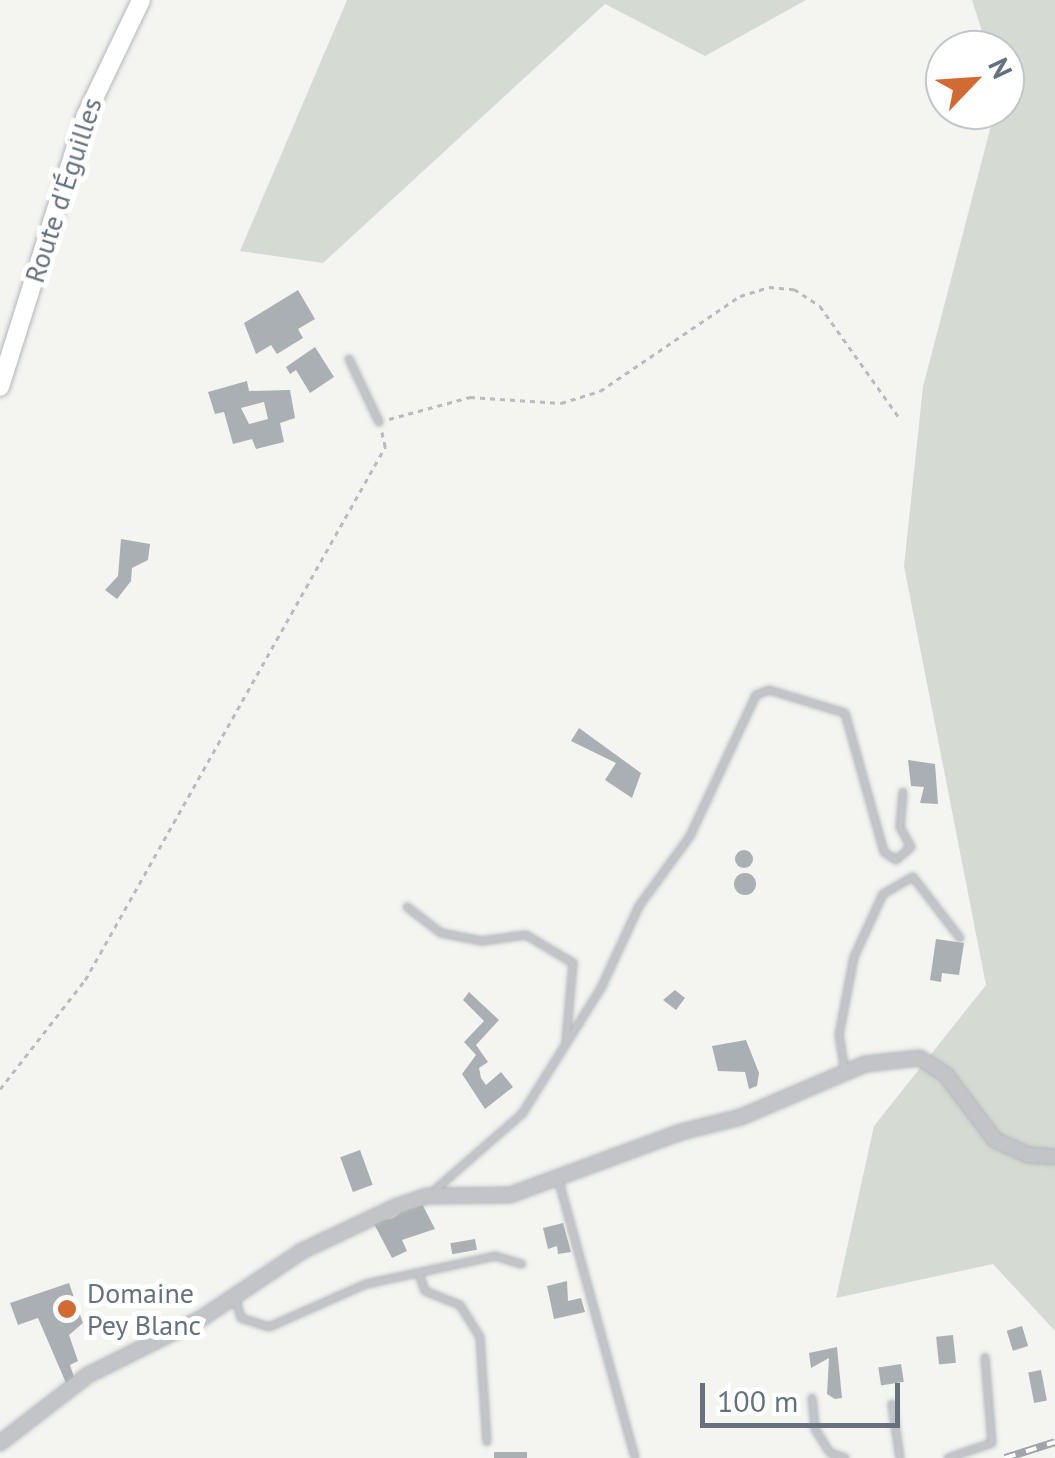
<!DOCTYPE html>
<html>
<head>
<meta charset="utf-8">
<style>
	body { margin:0 }
	#map { position:relative; width:1055px; height:1458px; overflow:hidden; background:#f4f4f1; font-family:"PT Sans",sans-serif }
	div>[style] { position:absolute }
	.green>* { inset:0; background:#d5dbd2 }
	.building>* { inset:0; background:#aaafb4; transform-origin:0 0 }
	.round { border-radius:50% }
	.path>* { height:2.5px; margin-top:-1.25px; transform-origin:0; background:repeating-linear-gradient(90deg,#b9bbbd 0 5px,transparent 0 10px) }
	.roads { filter:drop-shadow(0 0 2px #b2b6ba) drop-shadow(0 0 2px #b2b6ba) }
	.lane>* { height:6px; margin:-3px; padding:0 3px; transform-origin:3px; border-radius:3px; background:#c2c4c8 }
	.street>* { height:14px; margin:-7px; padding:0 7px; transform-origin:7px; border-radius:7px; background:#c2c4c8 }
	.secondary>* { height:18px; margin:-9px; padding:0 9px; transform-origin:9px; border-radius:9px; background:#fff }
	.rail>* { height:8px; margin-top:-4px; transform-origin:0; background:repeating-linear-gradient(90deg,#fff 0 11px,#a1a5aa 0 22px); box-sizing:border-box; border-block:2px solid #a1a5aa }
	.dots>* { width:28px; height:28px; translate:-50% -50%; box-sizing:border-box; border:5px solid #fff; border-radius:50% }
	span { translate:-50% -50%; white-space:nowrap; text-align:center; line-height:1.15; -webkit-text-stroke:10px #fff; paint-order:stroke }
	.street-label { font-size:28px; color:#66717f }
	.poi-label { font-size:28px; color:#66717f }
	.left { translate:0 -50%; text-align:left }
	.north { position:absolute; left:925px; top:30px; width:100px; height:100px; box-sizing:border-box; background:#fff; border:2px solid #c2c6cc; border-radius:50%; rotate:65deg; font-size:28px; font-weight:700; line-height:40px; text-align:center; color:#66717f }
	.north::after { content:''; display:block; margin:auto; width:35px; height:45px; background:#d26a33; clip-path:polygon(50% 0,100% 100%,50% 72%,0 100%) }
	.scale { position:absolute; left:700px; top:1383px; width:200px; height:45px; box-sizing:border-box; border:5px solid #66717f; border-top:0; padding-left:12px; font-size:30px; line-height:35px; white-space:nowrap; color:#66717f; -webkit-text-stroke:8px #fff; paint-order:stroke }
</style>
</head>
<body>
<div id="map">
	<div class="green">
		<i style="clip-path:polygon(347px 0,806px 0,705px 56px,605px 4px,323px 263px,240px 251px)"></i>
		<i style="clip-path:polygon(972px 0,1055px 0,1055px 1331px,993px 1264px,836px 1298px,874px 1126px,986px 985px,904px 566px,923px 387px,995px 110px,1005px 110px,1005px 50px,988px 50px)"></i>
	</div>
	<div class="building">
		<i style="clip-path:polygon(298px 290px,315px 319px,298px 329px,303px 338px,277px 354px,271px 345px,256px 354px,244px 323px)"></i>
		<i style="clip-path:polygon(315px 347px,334px 377px,310px 393px,296px 370px,290px 374px,286px 367px)"></i>
		<i style="clip-path:polygon(evenodd,247px 381px,249px 391px,290px 390px,295px 418px,280px 423px,284px 442px,256px 449px,252px 439px,233px 444px,224px 412px,215px 414px,208px 392px,247px 381px,264px 402px,268px 419px,249px 424px,241px 408px,264px 402px)"></i>
		<i style="clip-path:polygon(121px 539px,150px 544px,148px 560px,132px 568px,131px 581px,117px 599px,105px 590px,118px 576px)"></i>
		<i style="clip-path:polygon(579px 728px,641px 773px,632px 798px,605px 780px,616px 763px,571px 741px)"></i>
		<i style="clip-path:polygon(908px 760px,935px 764px,938px 804px,920px 803px,924px 787px,911px 786px)"></i>
		<i class="round" style="left:735px;top:850px;width:18px;height:18px"></i>
		<i class="round" style="left:734px;top:873px;width:22px;height:22px"></i>
		<i style="clip-path:polygon(936px 939px,964px 943px,959px 975px,942px 973px,941px 982px,930px 980px)"></i>
		<i style="clip-path:polygon(675px 990px,685px 998px,676px 1010px,663px 1000px)"></i>
		<i style="clip-path:polygon(469px 992px,499px 1020px,476px 1045px,488px 1062px,479px 1068px,481px 1078px,486px 1085px,501px 1072px,513px 1087px,485px 1109px,462px 1074px,476px 1055px,464px 1042px,484px 1021px,463px 1000px)"></i>
		<i style="clip-path:polygon(746px 1040px,759px 1073px,757px 1086px,749px 1089px,745px 1072px,718px 1071px,712px 1046px)"></i>
		<i style="left:360px;top:1150px;width:37px;height:21px;rotate:70deg"></i>
		<i style="clip-path:polygon(420px 1200px,435px 1229px,402px 1240px,407px 1251px,392px 1258px,373px 1222px,393px 1218px)"></i>
		<i style="clip-path:polygon(563px 1223px,571px 1252px,558px 1254px,557px 1246px,548px 1249px,543px 1228px)"></i>
		<i style="left:475px;top:1239px;width:11px;height:25px;rotate:80deg"></i>
		<i style="clip-path:polygon(567px 1281px,568px 1301px,581px 1298px,585px 1312px,554px 1319px,547px 1286px)"></i>
		<i style="clip-path:polygon(69px 1283px,83px 1323px,69px 1335px,78px 1361px,70px 1365px,74px 1377px,66px 1383px,38px 1318px,18px 1325px,10px 1303px)"></i>
		<i style="left:1022px;top:1326px;width:21px;height:16px;rotate:73deg"></i>
		<i style="left:953px;top:1335px;width:28px;height:17px;rotate:84deg"></i>
		<i style="clip-path:polygon(837px 1347px,842px 1398px,835px 1399px,827px 1394px,829px 1358px,811px 1368px,809px 1353px)"></i>
		<i style="left:901px;top:1364px;width:18px;height:23px;rotate:81deg"></i>
		<i style="left:1041px;top:1370px;width:31px;height:13px;rotate:79deg"></i>
		<i style="left:494px;top:1452px;width:33px;height:6px"></i>
	</div>
	<div class="path">
		<i style="left:389px;top:419px;width:84px;rotate:-15.2deg"></i>
		<i style="left:470px;top:397px;width:91px;rotate:3.8deg"></i>
		<i style="left:561px;top:403px;width:41px;rotate:-17.1deg"></i>
		<i style="left:600px;top:391px;width:169px;rotate:-34.2deg"></i>
		<i style="left:740px;top:296px;width:30px;rotate:-17deg"></i>
		<i style="left:769px;top:287px;width:25px;rotate:5deg"></i>
		<i style="left:794px;top:289px;width:31px;rotate:33deg"></i>
		<i style="left:820px;top:306px;width:140px;rotate:54.6deg"></i>
		<i style="left:0;top:1089px;width:138px;rotate:-52.1deg"></i>
		<i style="left:85px;top:980px;width:612px;rotate:-60.63deg"></i>
		<i style="left:385px;top:447px;width:17px;rotate:-103deg"></i>
	</div>
	<div class="roads">
		<div class="lane">
			<i style="left:349px;top:359px;width:70px;rotate:64.5deg"></i>
			<i style="left:407px;top:907px;width:43px;rotate:37.4deg"></i>
			<i style="left:441px;top:933px;width:42px;rotate:11deg"></i>
			<i style="left:482px;top:941px;width:44px;rotate:-7.8deg"></i>
			<i style="left:526px;top:935px;width:55px;rotate:30.8deg"></i>
			<i style="left:573px;top:963px;width:79px;rotate:95.1deg"></i>
			<i style="left:845px;top:1072px;width:37px;rotate:-99deg"></i>
			<i style="left:839px;top:1035px;width:79px;rotate:-79.1deg"></i>
			<i style="left:854px;top:957px;width:69px;rotate:-65.3deg"></i>
			<i style="left:883px;top:894px;width:34px;rotate:-30deg"></i>
			<i style="left:913px;top:877px;width:77px;rotate:52.4deg"></i>
			<i style="left:558px;top:1178px;width:290px;rotate:74.6deg"></i>
			<i style="left:429px;top:1195px;width:123px;rotate:-41.1deg"></i>
			<i style="left:522px;top:1114px;width:149px;rotate:-57.9deg"></i>
			<i style="left:601px;top:988px;width:90px;rotate:-65.1deg"></i>
			<i style="left:639px;top:906px;width:87px;rotate:-53.9deg"></i>
			<i style="left:690px;top:836px;width:156px;rotate:-64.9deg"></i>
			<i style="left:756px;top:695px;width:14px;rotate:-21deg"></i>
			<i style="left:769px;top:690px;width:79px;rotate:16.8deg"></i>
			<i style="left:845px;top:713px;width:144px;rotate:74.3deg"></i>
			<i style="left:884px;top:852px;width:14px;rotate:34deg"></i>
			<i style="left:896px;top:860px;width:20px;rotate:-41deg"></i>
			<i style="left:911px;top:847px;width:23px;rotate:-119deg"></i>
			<i style="left:900px;top:827px;width:35px;rotate:-85deg"></i>
			<i style="left:419px;top:1273px;width:19px;rotate:72deg"></i>
			<i style="left:425px;top:1291px;width:38px;rotate:22deg"></i>
			<i style="left:460px;top:1305px;width:38px;rotate:58deg"></i>
			<i style="left:480px;top:1337px;width:105px;rotate:86.2deg"></i>
			<i style="left:235px;top:1297px;width:22px;rotate:74deg"></i>
			<i style="left:241px;top:1318px;width:29px;rotate:18deg"></i>
			<i style="left:269px;top:1327px;width:106px;rotate:-23.9deg"></i>
			<i style="left:366px;top:1284px;width:132px;rotate:-12.2deg"></i>
			<i style="left:495px;top:1256px;width:28px;rotate:17deg"></i>
			<i style="left:812px;top:1398px;width:31px;rotate:84deg"></i>
			<i style="left:815px;top:1429px;width:28px;rotate:58deg"></i>
			<i style="left:830px;top:1453px;width:16px;rotate:18deg"></i>
			<i style="left:892px;top:1404px;width:55px;rotate:81.6deg"></i>
			<i style="left:948px;top:1458px;width:46px;rotate:-18.8deg"></i>
			<i style="left:992px;top:1443px;width:86px;rotate:-94.7deg"></i>
		</div>
		<div class="street">
			<i style="left:0;top:1443px;width:111px;rotate:-37.7deg"></i>
			<i style="left:88px;top:1375px;width:127px;rotate:-26.6deg"></i>
			<i style="left:202px;top:1318px;width:120px;rotate:-33.8deg"></i>
			<i style="left:302px;top:1251px;width:103px;rotate:-25.3deg"></i>
			<i style="left:395px;top:1207px;width:34px;rotate:-19deg"></i>
			<i style="left:427px;top:1196px;width:83px;rotate:-0.7deg"></i>
			<i style="left:510px;top:1195px;width:182px;rotate:-20.2deg"></i>
			<i style="left:681px;top:1132px;width:62px;rotate:-14deg"></i>
			<i style="left:741px;top:1117px;width:135px;rotate:-23.1deg"></i>
			<i style="left:865px;top:1064px;width:55px;rotate:-6.2deg"></i>
			<i style="left:920px;top:1058px;width:31px;rotate:33deg"></i>
			<i style="left:946px;top:1075px;width:81px;rotate:53deg"></i>
			<i style="left:995px;top:1140px;width:36px;rotate:24deg"></i>
			<i style="left:1028px;top:1155px;width:27px;rotate:4deg"></i>
		</div>
		<div class="secondary">
			<i style="left:0;top:387px;width:285px;rotate:-72.5deg"></i>
			<i style="left:86px;top:115px;width:127px;rotate:-64.4deg"></i>
		</div>
	</div>
	<div class="rail">
		<i style="left:1005px;top:1458px;width:52px;rotate:-17.7deg"></i>
	</div>
	<div class="dots">
		<i style="left:67px;top:1309px;background:#d26a33"></i>
	</div>
	<div class="street-label">
		<span style="left:63px;top:190px;rotate:-72deg">Route d'Éguilles</span>
	</div>
	<div class="poi-label">
		<span class="left" style="left:87px;top:1309px">Domaine<br>Pey Blanc</span>
	</div>
	<div class="north">N</div>
	<div class="scale">100 m</div>
</div>
</body>
</html>
